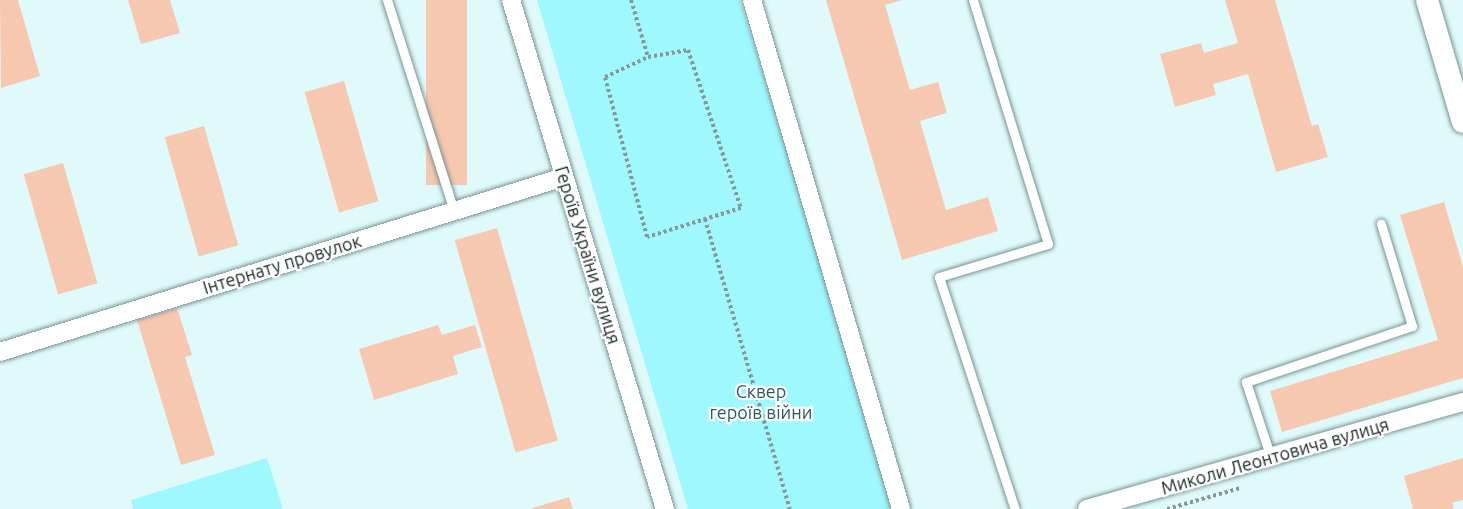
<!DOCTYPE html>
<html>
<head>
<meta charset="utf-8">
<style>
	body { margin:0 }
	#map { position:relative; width:1463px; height:509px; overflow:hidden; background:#e0fafc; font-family:Ubuntu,sans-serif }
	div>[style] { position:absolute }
	.green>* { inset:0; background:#9ef8fe }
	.building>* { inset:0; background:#f7c8b0; transform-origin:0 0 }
	.path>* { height:4px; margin-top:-2px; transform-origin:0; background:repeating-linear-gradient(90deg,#859799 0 3px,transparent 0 6px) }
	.roads { filter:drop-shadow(0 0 2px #7b9395) drop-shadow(0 0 2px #7b9395) }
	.service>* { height:9px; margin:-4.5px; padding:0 4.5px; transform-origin:4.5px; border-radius:4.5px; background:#fff }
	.minor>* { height:18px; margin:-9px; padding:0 9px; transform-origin:9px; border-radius:9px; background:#fff }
	.tertiary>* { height:22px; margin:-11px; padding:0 11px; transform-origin:11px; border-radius:11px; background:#fff }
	span { translate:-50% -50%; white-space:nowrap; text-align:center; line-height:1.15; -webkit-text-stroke:4.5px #fff; paint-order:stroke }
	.street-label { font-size:18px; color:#212b2c }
	.park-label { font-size:18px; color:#295b5f }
</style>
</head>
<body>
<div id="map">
	<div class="green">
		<i style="clip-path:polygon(537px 0,740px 0,900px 509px,688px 509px)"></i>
		<i style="clip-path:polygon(267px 458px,283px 509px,133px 509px,131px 500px)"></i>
	</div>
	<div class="building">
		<i style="clip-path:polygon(0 0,18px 0,40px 76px,1px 88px)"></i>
		<i style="clip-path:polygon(128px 0,170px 0,180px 33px,141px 44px)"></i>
		<i style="left:426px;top:0;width:41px;height:185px"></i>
		<i style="clip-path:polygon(826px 0,902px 0,885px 5px,910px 90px,938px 82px,947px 113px,920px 121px,946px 210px,988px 197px,998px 231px,902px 260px)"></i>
		<i style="clip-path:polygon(1225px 0,1275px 0,1312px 126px,1318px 124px,1328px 157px,1276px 172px,1248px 74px,1213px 84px,1216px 95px,1175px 107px,1160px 54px,1201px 43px,1204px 53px,1238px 43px)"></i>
		<i style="left:344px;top:81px;width:125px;height:41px;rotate:74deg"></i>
		<i style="left:204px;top:126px;width:124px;height:41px;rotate:74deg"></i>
		<i style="left:63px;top:163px;width:125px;height:41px;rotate:74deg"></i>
		<i style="clip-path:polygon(1444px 202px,1463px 267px,1463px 378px,1282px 432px,1270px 391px,1438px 340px,1400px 215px)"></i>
		<i style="left:497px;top:228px;width:221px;height:44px;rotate:74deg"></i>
		<i style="clip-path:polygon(177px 308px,192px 355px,185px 357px,215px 455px,181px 465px,137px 320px)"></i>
		<i style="clip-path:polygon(438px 325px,442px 335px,475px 325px,482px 347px,453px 356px,458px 374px,374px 400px,359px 349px)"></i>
		<i style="clip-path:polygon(1463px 458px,1463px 500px,1452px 503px,1454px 509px,1413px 509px,1404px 476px)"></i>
		<i style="clip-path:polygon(569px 497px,573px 509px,533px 509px,533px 508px)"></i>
	</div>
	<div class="path">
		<i style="left:631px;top:0;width:59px;rotate:73.4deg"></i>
		<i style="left:688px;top:50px;width:167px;rotate:71.5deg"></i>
		<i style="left:741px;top:208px;width:98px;rotate:162.9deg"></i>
		<i style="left:647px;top:237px;width:165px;rotate:-104.7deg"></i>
		<i style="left:605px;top:77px;width:47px;rotate:-24.9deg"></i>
		<i style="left:648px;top:57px;width:41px;rotate:-9.9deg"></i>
		<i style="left:705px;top:219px;width:302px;rotate:73.7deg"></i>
		<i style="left:1167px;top:509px;width:76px;rotate:-16deg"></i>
	</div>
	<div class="roads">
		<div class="service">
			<i style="left:387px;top:0;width:221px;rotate:72.4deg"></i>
			<i style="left:973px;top:0;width:255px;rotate:72.9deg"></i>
			<i style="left:1048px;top:244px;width:114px;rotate:163.2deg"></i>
			<i style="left:939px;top:277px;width:244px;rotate:71.9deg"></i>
			<i style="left:1271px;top:458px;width:80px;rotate:-108.2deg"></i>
			<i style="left:1246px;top:382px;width:175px;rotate:-18.6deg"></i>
			<i style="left:1412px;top:326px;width:107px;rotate:-106.9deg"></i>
		</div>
		<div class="minor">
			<i style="left:511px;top:0;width:532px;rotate:73.17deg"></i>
			<i style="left:752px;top:0;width:530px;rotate:73.68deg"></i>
			<i style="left:0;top:352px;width:591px;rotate:-17.24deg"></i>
			<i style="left:1087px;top:509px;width:391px;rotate:-15.9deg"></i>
		</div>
		<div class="tertiary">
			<i style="left:1427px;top:0;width:127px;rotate:73.6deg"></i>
		</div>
	</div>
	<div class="street-label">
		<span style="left:588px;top:255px;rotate:73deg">Героїв України вулиця</span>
		<span style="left:282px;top:264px;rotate:-17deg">Інтернату провулок</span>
		<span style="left:1275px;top:456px;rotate:-16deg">Миколи Леонтовича вулиця</span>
	</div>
	<div class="park-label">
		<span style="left:761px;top:402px">Сквер<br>героїв війни</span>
	</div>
</div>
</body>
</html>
